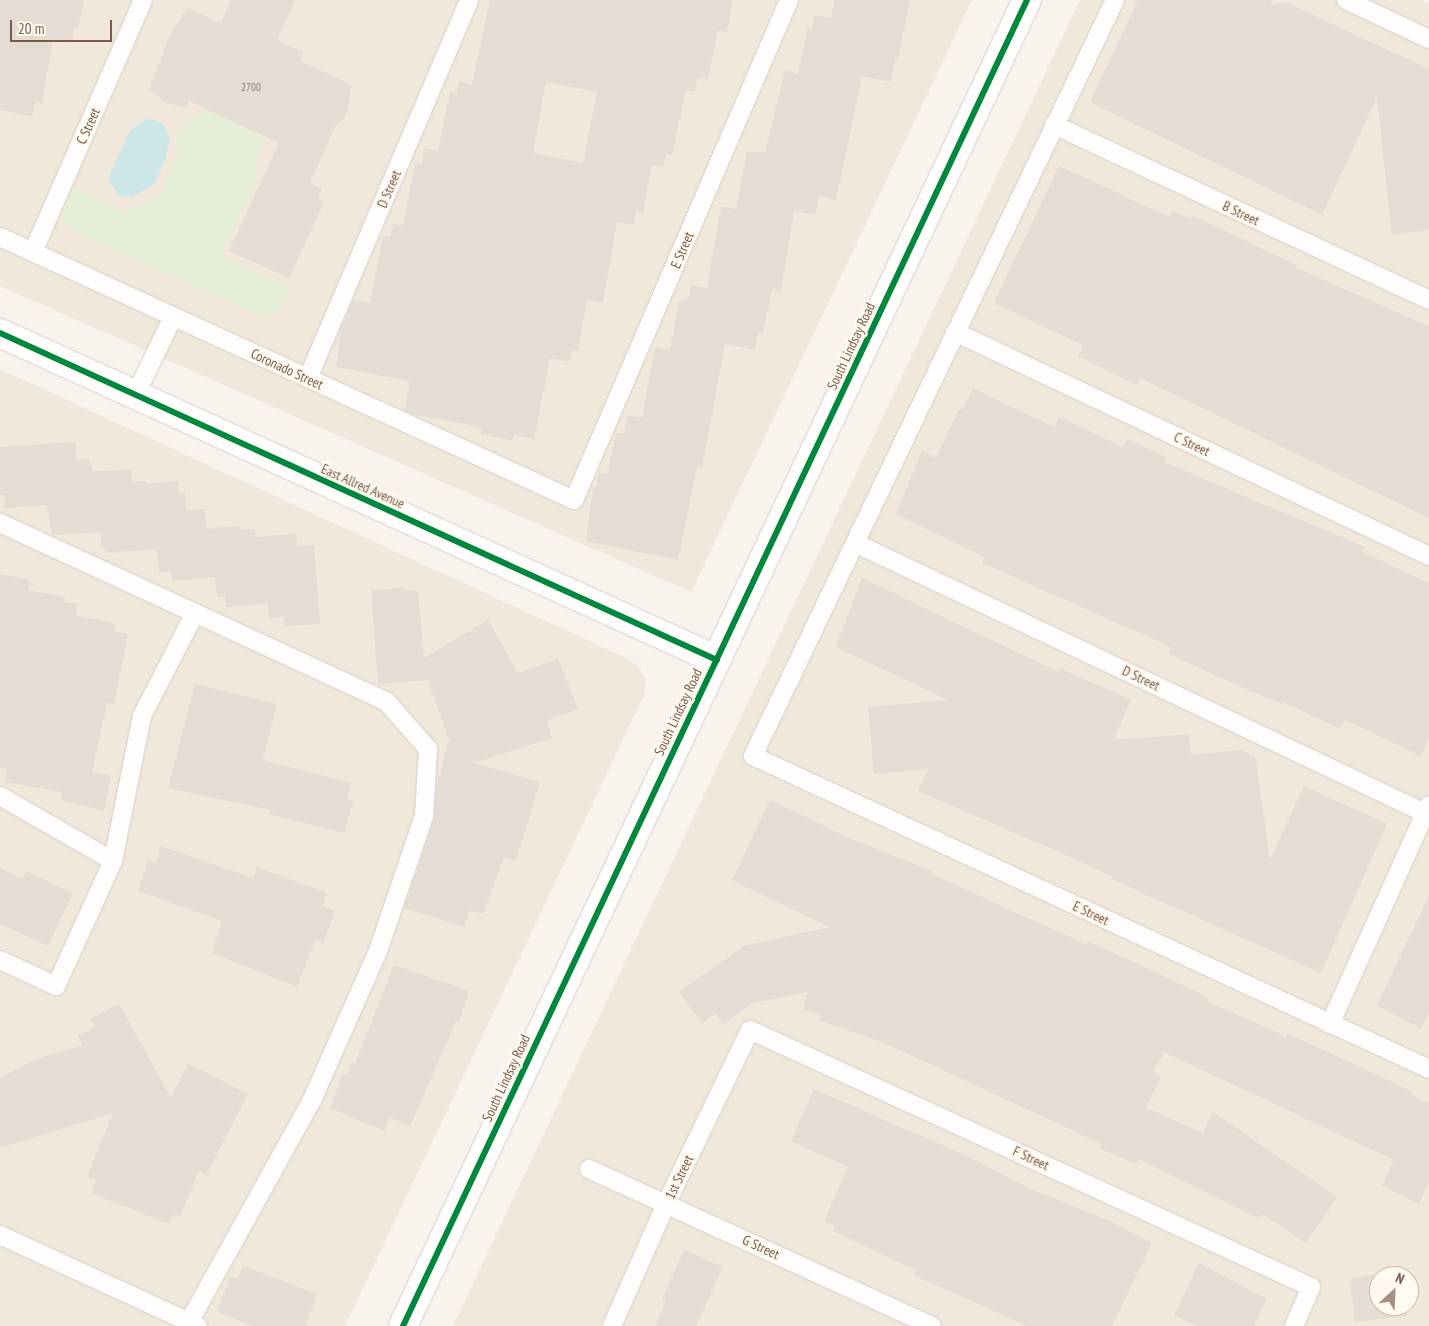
<!DOCTYPE html>
<html>
<head>
<meta charset="utf-8">
<style>
	body { margin:0 }
	#map { position:relative; width:1429px; height:1326px; overflow:hidden; background:#f8f4ed; font-family:"PT Sans Narrow",sans-serif }
	div>[style] { position:absolute }
	.residential>* { inset:0; background:#f1e7da }
	.green>* { inset:0; background:#e5efd7 }
	.water>* { inset:0; background:#cde7e9 }
	.building>* { inset:0; background:#e5dcd4 }
	.roads { filter:drop-shadow(0 0 1px #d7d1cb) drop-shadow(0 0 1px #d7d1cb) }
	.service>* { height:18px; margin:-9px; padding:0 9px; transform-origin:9px; border-radius:9px; background:#fefdfc }
	.minor>* { height:28px; margin:-14px; padding:0 14px; transform-origin:14px; border-radius:14px; background:#fefdfc }
	.secondary>* { height:28px; margin:-14px; padding:0 14px; transform-origin:14px; border-radius:14px; background:#fefdfc }
	.cycleway>* { height:6px; margin:-3px; padding:0 3px; transform-origin:3px; border-radius:3px; background:#00873e }
	span { translate:-50% -50%; white-space:nowrap; text-align:center; line-height:1.15; -webkit-text-stroke:5px #fff9ef; paint-order:stroke }
	.number-label { font-size:11px; color:#957d70 }
	.number-label span { -webkit-text-stroke-width:0 }
	.street-label { font-size:14px; color:#785b4b }
	.north { position:absolute; left:1369px; top:1266px; width:50px; height:50px; box-sizing:border-box; background:#fff9ef; border:1px solid #c9baad; border-radius:50%; rotate:25deg; font-size:14px; font-weight:700; line-height:20px; text-align:center; color:#785b4b }
	.north::after { content:''; display:block; margin:auto; width:18px; height:22px; background:#a59184; clip-path:polygon(50% 0,100% 100%,50% 72%,0 100%) }
	.scale { position:absolute; left:10px; top:20px; width:102px; height:22px; box-sizing:border-box; border:2px solid #785b4b; border-top:0; padding-left:6px; font-size:15px; line-height:18px; white-space:nowrap; color:#785b4b; -webkit-text-stroke:4px #fff9ef; paint-order:stroke }
</style>
</head>
<body>
<div id="map">
	<div class="residential">
		<i style="clip-path:polygon(0 0,972px 0,691px 592px,0 286px)"></i>
		<i style="clip-path:polygon(evenodd,1080px 0,1422px 0,1429px 3px,1429px 1326px,453px 1326px,1080px 0,1379px 1276px,1409px 1276px,1409px 1306px,1379px 1306px,1379px 1276px)"></i>
		<i style="clip-path:polygon(0 369px,626px 658px,638px 666px,646px 680px,644px 695px,345px 1326px,0 1326px)"></i>
	</div>
	<div class="green">
		<i style="clip-path:polygon(203px 108px,264px 136px,255px 164px,258px 178px,221px 256px,292px 288px,278px 312px,263px 317px,74px 232px,64px 218px,62px 205px,72px 186px,124px 213px,148px 203px,164px 190px,178px 150px,176px 136px)"></i>
	</div>
	<div class="water">
		<i style="clip-path:polygon(148px 118px,163px 124px,170px 139px,165px 160px,154px 184px,133px 197px,119px 196px,108px 179px,130px 130px)"></i>
	</div>
	<div class="building">
		<i style="clip-path:polygon(0 0,84px 0,78px 28px,74px 27px,71px 43px,53px 39px,42px 104px,35px 102px,32px 116px,0 110px)"></i>
		<i style="clip-path:polygon(231px 0,295px 0,277px 40px,303px 52px,300px 61px,352px 85px,347px 112px,343px 120px,336px 124px,310px 183px,322px 189px,318px 199px,324px 202px,289px 278px,229px 251px,279px 143px,189px 101px,186px 107px,166px 103px,149px 90px,170px 35px,187px 8px,221px 23px)"></i>
		<i style="clip-path:polygon(evenodd,490px 0,733px 0,727px 32px,718px 30px,708px 78px,697px 79px,695px 92px,686px 90px,672px 155px,666px 154px,663px 167px,652px 165px,643px 212px,636px 211px,634px 225px,617px 222px,603px 303px,587px 300px,578px 351px,572px 350px,570px 362px,550px 358px,534px 439px,514px 435px,512px 440px,481px 435px,482px 429px,466px 424px,411px 414px,405px 411px,410px 381px,336px 367px,341px 328px,353px 300px,370px 303px,383px 236px,390px 237px,393px 224px,403px 226px,415px 163px,422px 164px,425px 148px,438px 151px,450px 92px,457px 93px,459px 81px,472px 84px,490px 0,546px 82px,597px 92px,583px 163px,533px 153px,546px 82px)"></i>
		<i style="clip-path:polygon(834px 0,910px 0,898px 59px,895px 58px,891px 82px,862px 76px,836px 200px,819px 196px,815px 215px,794px 211px,781px 291px,772px 289px,763px 334px,758px 333px,755px 350px,725px 344px,702px 467px,697px 466px,678px 560px,586px 541px,593px 487px,596px 488px,599px 473px,607px 474px,616px 434px,624px 433px,628px 415px,642px 418px,655px 347px,670px 350px,679px 301px,688px 298px,691px 285px,707px 288px,721px 207px,736px 209px,747px 152px,765px 152px,785px 71px,798px 74px,808px 28px,812px 29px,814px 15px,831px 18px)"></i>
		<i style="clip-path:polygon(1138px 0,1271px 0,1272px 5px,1287px 3px,1429px 69px,1429px 230px,1392px 235px,1377px 97px,1322px 215px,1090px 102px)"></i>
		<i style="clip-path:polygon(1059px 166px,1170px 217px,1172px 211px,1191px 219px,1193px 216px,1297px 265px,1296px 268px,1429px 326px,1429px 518px,1140px 378px,1137px 385px,1078px 356px,1083px 345px,994px 303px)"></i>
		<i style="clip-path:polygon(973px 388px,1054px 427px,1059px 417px,1123px 447px,1127px 439px,1166px 457px,1164px 462px,1365px 547px,1362px 552px,1429px 583px,1429px 739px,1421px 756px,1345px 720px,1340px 729px,1283px 702px,1282px 704px,1227px 681px,1168px 653px,1171px 647px,982px 563px,985px 557px,896px 514px,922px 451px,936px 458px,959px 409px,962px 410px)"></i>
		<i style="clip-path:polygon(76px 442px,77px 460px,89px 459px,93px 471px,131px 470px,132px 482px,146px 481px,146px 484px,178px 481px,179px 493px,185px 492px,186px 510px,205px 509px,206px 529px,240px 526px,240px 530px,255px 529px,256px 537px,296px 534px,297px 546px,314px 545px,320px 624px,284px 626px,284px 617px,269px 618px,268px 603px,226px 607px,225px 596px,217px 597px,215px 577px,172px 581px,171px 571px,159px 572px,157px 549px,108px 553px,101px 545px,101px 532px,52px 535px,47px 505px,5px 508px,4px 495px,0 495px,0 447px)"></i>
		<i style="clip-path:polygon(0 574px,30px 580px,28px 590px,65px 597px,64px 602px,78px 604px,76px 616px,114px 623px,115px 631px,128px 634px,114px 704px,107px 703px,92px 772px,111px 775px,104px 811px,61px 800px,62px 792px,5px 782px,7px 769px,0 768px)"></i>
		<i style="clip-path:polygon(862px 578px,1058px 672px,1060px 668px,1131px 700px,1113px 740px,1189px 734px,1191px 755px,1241px 750px,1255px 756px,1270px 860px,1304px 786px,1387px 824px,1321px 973px,1111px 879px,1112px 876px,1052px 849px,918px 791px,928px 769px,874px 774px,868px 707px,948px 700px,836px 647px)"></i>
		<i style="clip-path:polygon(403px 588px,403px 591px,418px 590px,424px 658px,488px 620px,518px 673px,558px 659px,578px 709px,547px 720px,552px 738px,474px 763px,540px 782px,516px 861px,504px 857px,483px 914px,469px 910px,464px 927px,404px 908px,434px 819px,436px 788px,449px 740px,428px 680px,378px 684px,371px 590px)"></i>
		<i style="clip-path:polygon(195px 684px,277px 704px,263px 760px,351px 783px,347px 799px,353px 801px,344px 833px,269px 814px,270px 810px,168px 788px)"></i>
		<i style="clip-path:polygon(770px 800px,849px 838px,932px 871px,931px 874px,1087px 945px,1088px 941px,1208px 997px,1207px 1001px,1286px 1037px,1287px 1033px,1413px 1092px,1411px 1095px,1429px 1103px,1429px 1182px,1419px 1204px,1382px 1186px,1394px 1160px,1164px 1052px,1153px 1071px,1161px 1076px,1146px 1108px,1203px 1133px,1213px 1112px,1337px 1197px,1306px 1243px,1263px 1214px,1260px 1219px,1139px 1159px,1136px 1164px,1100px 1148px,1102px 1144px,882px 1042px,819px 1020px,820px 1015px,803px 1010px,808px 992px,752px 1003px,723px 1024px,716px 1013px,702px 1023px,679px 992px,744px 946px,830px 927px,732px 880px)"></i>
		<i style="clip-path:polygon(161px 846px,253px 878px,257px 867px,327px 893px,322px 906px,335px 911px,323px 943px,315px 940px,297px 987px,212px 953px,222px 921px,138px 891px,148px 860px,156px 863px)"></i>
		<i style="clip-path:polygon(0 868px,23px 879px,26px 871px,73px 893px,48px 946px,0 924px)"></i>
		<i style="clip-path:polygon(1429px 896px,1429px 1012px,1421px 1029px,1377px 1005px)"></i>
		<i style="clip-path:polygon(394px 965px,469px 991px,459px 1022px,456px 1021px,410px 1126px,390px 1117px,384px 1131px,330px 1108px,343px 1074px,347px 1075px,352px 1063px,355px 1064px)"></i>
		<i style="clip-path:polygon(119px 1004px,171px 1098px,188px 1063px,248px 1094px,206px 1175px,199px 1171px,180px 1217px,173px 1214px,169px 1224px,91px 1193px,96px 1180px,87px 1177px,113px 1113px,0 1148px,0 1078px,34px 1060px,83px 1045px,78px 1036px,95px 1027px,90px 1019px)"></i>
		<i style="clip-path:polygon(814px 1089px,967px 1156px,1029px 1188px,1109px 1221px,1152px 1243px,1112px 1326px,1027px 1326px,914px 1275px,916px 1270px,833px 1231px,835px 1226px,824px 1221px,848px 1167px,791px 1141px)"></i>
		<i style="clip-path:polygon(684px 1250px,723px 1267px,696px 1326px,655px 1326px,666px 1301px,662px 1299px)"></i>
		<i style="clip-path:polygon(1199px 1263px,1267px 1299px,1254px 1326px,1196px 1326px,1174px 1315px)"></i>
		<i style="clip-path:polygon(243px 1266px,317px 1294px,305px 1326px,253px 1326px,217px 1312px,230px 1276px,238px 1279px)"></i>
		<i style="clip-path:polygon(1401px 1271px,1401px 1276px,1379px 1276px,1379px 1306px,1406px 1306px,1407px 1316px,1355px 1322px,1350px 1278px)"></i>
	</div>
	<div class="roads">
		<div class="service">
			<i style="left:1115px;top:0;width:838px;rotate:115.59deg"></i>
			<i style="left:753px;top:756px;width:745px;rotate:24.84deg"></i>
			<i style="left:1346px;top:0;width:92px;rotate:25.2deg"></i>
			<i style="left:1054px;top:125px;width:414px;rotate:25deg"></i>
			<i style="left:0;top:237px;width:631px;rotate:24.62deg"></i>
			<i style="left:574px;top:500px;width:544px;rotate:-66.73deg"></i>
			<i style="left:33px;top:252px;width:275px;rotate:-66.4deg"></i>
			<i style="left:955px;top:332px;width:524px;rotate:25.29deg"></i>
			<i style="left:308px;top:378px;width:411px;rotate:-66.9deg"></i>
			<i style="left:135px;top:396px;width:88px;rotate:-64.3deg"></i>
			<i style="left:0;top:523px;width:425px;rotate:24.8deg"></i>
			<i style="left:386px;top:701px;width:64px;rotate:48.8deg"></i>
			<i style="left:428px;top:749px;width:67px;rotate:93.4deg"></i>
			<i style="left:424px;top:816px;width:143px;rotate:108.8deg"></i>
			<i style="left:378px;top:951px;width:163px;rotate:113.9deg"></i>
			<i style="left:312px;top:1100px;width:254px;rotate:119deg"></i>
			<i style="left:857px;top:544px;width:628px;rotate:25.34deg"></i>
			<i style="left:0;top:796px;width:130px;rotate:29.9deg"></i>
			<i style="left:0;top:960px;width:62px;rotate:24.9deg"></i>
			<i style="left:56px;top:986px;width:137px;rotate:-65.5deg"></i>
			<i style="left:113px;top:861px;width:148px;rotate:-78.7deg"></i>
			<i style="left:142px;top:716px;width:116px;rotate:-62.8deg"></i>
			<i style="left:1330px;top:1024px;width:240px;rotate:-65.7deg"></i>
			<i style="left:589px;top:1169px;width:377px;rotate:24.6deg"></i>
			<i style="left:0;top:1235px;width:218px;rotate:24.7deg"></i>
			<i style="left:612px;top:1326px;width:133px;rotate:-66.1deg"></i>
			<i style="left:666px;top:1204px;width:193px;rotate:-64.2deg"></i>
			<i style="left:750px;top:1030px;width:617px;rotate:24.61deg"></i>
			<i style="left:1311px;top:1287px;width:43px;rotate:113.6deg"></i>
		</div>
		<div class="minor">
			<i style="left:0;top:333px;width:788px;rotate:24.52deg"></i>
		</div>
		<div class="secondary">
			<i style="left:403px;top:1326px;width:1465px;rotate:-64.8deg"></i>
		</div>
	</div>
	<div class="cycleway">
		<i style="left:0;top:333px;width:788px;rotate:24.52deg"></i>
		<i style="left:403px;top:1326px;width:1465px;rotate:-64.8deg"></i>
	</div>
	<div class="number-label">
		<span style="left:251px;top:87px">2700</span>
	</div>
	<div class="street-label">
		<span style="left:88px;top:126px;rotate:-66deg">C Street</span>
		<span style="left:389px;top:189px;rotate:-67deg">D Street</span>
		<span style="left:1241px;top:213px;rotate:25deg">B Street</span>
		<span style="left:682px;top:250px;rotate:-67deg">E Street</span>
		<span style="left:851px;top:346px;rotate:-65deg">South Lindsay Road</span>
		<span style="left:287px;top:369px;rotate:25deg">Coronado Street</span>
		<span style="left:1192px;top:444px;rotate:25deg">C Street</span>
		<span style="left:363px;top:486px;rotate:24deg">East Allred Avenue</span>
		<span style="left:1141px;top:678px;rotate:25deg">D Street</span>
		<span style="left:678px;top:712px;rotate:-65deg">South Lindsay Road</span>
		<span style="left:1091px;top:913px;rotate:25deg">E Street</span>
		<span style="left:506px;top:1078px;rotate:-65deg">South Lindsay Road</span>
		<span style="left:1031px;top:1158px;rotate:25deg">F Street</span>
		<span style="left:679px;top:1177px;rotate:-64deg">1st Street</span>
		<span style="left:761px;top:1247px;rotate:25deg">G Street</span>
	</div>
	<div class="north">N</div>
	<div class="scale">20 m</div>
</div>
</body>
</html>
